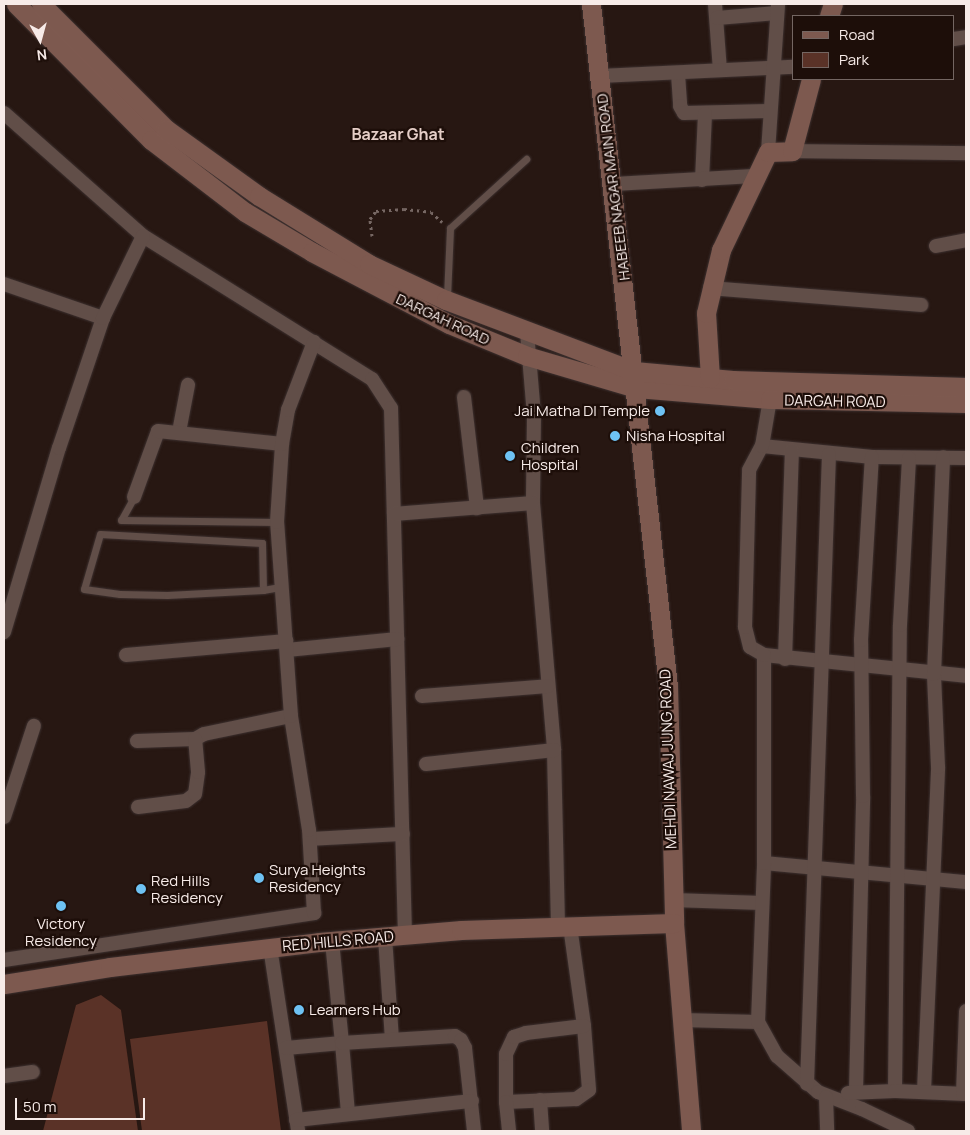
<!DOCTYPE html>
<html>
<head>
<meta charset="utf-8">
<style>
	body { margin:0 }
	#map { position:relative; width:970px; height:1135px; overflow:hidden; background:#271712; font-family:Manrope,sans-serif }
	div>[style] { position:absolute }
	.green>* { inset:0; background:#5a3227 }
	.path>* { height:3px; margin-top:-1.5px; transform-origin:0; background:repeating-linear-gradient(90deg,#766763 0 2.5px,transparent 0 6.5px) }
	.roads { filter:drop-shadow(0 0 1px #3d3130) drop-shadow(0 0 1px #3d3130) }
	.lane>* { height:7px; margin:-3.5px; padding:0 3.5px; transform-origin:3.5px; border-radius:3.5px; background:#614e48 }
	.street>* { height:14px; margin:-7px; padding:0 7px; transform-origin:7px; border-radius:7px; background:#614e48 }
	.secondary>* { height:19px; margin:-9.5px; padding:0 9.5px; transform-origin:9.5px; border-radius:9.5px; background:#7d594f }
	.dots>* { width:14px; height:14px; translate:-50% -50%; box-sizing:border-box; border:2px solid #1d0e09; border-radius:50% }
	span { translate:-50% -50%; white-space:nowrap; text-align:center; line-height:1.15; -webkit-text-stroke:4.5px #1d0e09; paint-order:stroke }
	.street-label { font-size:15px; color:#f7ebe8 }
	.poi-label { font-size:15px; color:#f7ebe8 }
	.right { translate:-100% -50%; text-align:right }
	.left { translate:0 -50%; text-align:left }
	.neighbourhood-label { font-size:16px; color:#e5cec7; font-weight:700 }
	.frame { position:absolute; inset:0; border:5px solid #f7ebe8; pointer-events:none }
	.legend { position:absolute; left:792px; top:15px; width:162px; height:65px; box-sizing:border-box; background:#1d0e09; border:1px solid #746662; margin:0; padding:6px 9px; list-style:none; font-size:15px; color:#f7ebe8 }
	.legend li { display:flex; align-items:center; gap:10px; height:25px }
	.legend b { width:25px; border:1px solid #746662 }
	.north { position:absolute; left:15px; top:15px; width:50px; height:50px; -webkit-text-stroke:4px #1d0e09; paint-order:stroke; rotate:173deg; font-size:14px; font-weight:700; line-height:20px; text-align:center; color:#f7ebe8 }
	.north::after { content:''; display:block; margin:auto; width:18px; height:22px; background:#f7ebe8; clip-path:polygon(50% 0,100% 100%,50% 72%,0 100%) }
	.scale { position:absolute; left:15px; top:1098px; width:130px; height:22px; box-sizing:border-box; border:2px solid #f7ebe8; border-top:0; padding-left:6px; font-size:15px; line-height:18px; white-space:nowrap; color:#f7ebe8; -webkit-text-stroke:4px #1d0e09; paint-order:stroke }
</style>
</head>
<body>
<div id="map">
	<div class="green">
		<i style="clip-path:polygon(101px 995px,121px 1010px,138px 1131px,43px 1131px,76px 1005px)"></i>
		<i style="clip-path:polygon(267px 1021px,281px 1131px,142px 1131px,130px 1039px)"></i>
	</div>
	<div class="path">
		<i style="left:372px;top:236px;width:17px;rotate:-97deg"></i>
		<i style="left:370px;top:219px;width:10px;rotate:-53deg"></i>
		<i style="left:376px;top:211px;width:28px;rotate:-4deg"></i>
		<i style="left:404px;top:209px;width:27px;rotate:6deg"></i>
		<i style="left:431px;top:212px;width:15px;rotate:42deg"></i>
	</div>
	<div class="roads">
		<div class="lane">
			<i style="left:447px;top:297px;width:69px;rotate:-87.5deg"></i>
			<i style="left:450px;top:228px;width:103px;rotate:-42.2deg"></i>
			<i style="left:134px;top:497px;width:26px;rotate:119deg"></i>
			<i style="left:121px;top:520px;width:156px;rotate:0.7deg"></i>
			<i style="left:263px;top:590px;width:47px;rotate:-91.2deg"></i>
			<i style="left:262px;top:543px;width:162px;rotate:-176.8deg"></i>
			<i style="left:100px;top:534px;width:57px;rotate:106.2deg"></i>
			<i style="left:84px;top:589px;width:36px;rotate:8deg"></i>
			<i style="left:120px;top:594px;width:47px;rotate:1.2deg"></i>
			<i style="left:167px;top:595px;width:96px;rotate:-3deg"></i>
			<i style="left:263px;top:590px;width:17px;rotate:-10deg"></i>
		</div>
		<div class="street">
			<i style="left:715px;top:4px;width:66px;rotate:85.7deg"></i>
			<i style="left:717px;top:18px;width:60px;rotate:-4.8deg"></i>
			<i style="left:954px;top:39px;width:12px;rotate:-9deg"></i>
			<i style="left:678px;top:74px;width:32px;rotate:86deg"></i>
			<i style="left:680px;top:106px;width:8px;rotate:60deg"></i>
			<i style="left:684px;top:113px;width:84px;rotate:-1.4deg"></i>
			<i style="left:600px;top:76px;width:194px;rotate:-2.7deg"></i>
			<i style="left:4px;top:113px;width:186px;rotate:41.5deg"></i>
			<i style="left:143px;top:236px;width:270px;rotate:32deg"></i>
			<i style="left:372px;top:379px;width:35px;rotate:57deg"></i>
			<i style="left:391px;top:408px;width:527px;rotate:88.48deg"></i>
			<i style="left:792px;top:151px;width:174px;rotate:0.7deg"></i>
			<i style="left:768px;top:152px;width:148px;rotate:-86.1deg"></i>
			<i style="left:702px;top:180px;width:66px;rotate:-87.4deg"></i>
			<i style="left:614px;top:184px;width:140px;rotate:-3.3deg"></i>
			<i style="left:936px;top:246px;width:31px;rotate:-11deg"></i>
			<i style="left:4px;top:284px;width:105px;rotate:19deg"></i>
			<i style="left:710px;top:288px;width:212px;rotate:4.6deg"></i>
			<i style="left:527px;top:332px;width:84px;rotate:85.2deg"></i>
			<i style="left:534px;top:416px;width:87px;rotate:90.7deg"></i>
			<i style="left:533px;top:503px;width:248px;rotate:85.1deg"></i>
			<i style="left:554px;top:750px;width:177px;rotate:88.7deg"></i>
			<i style="left:464px;top:397px;width:112px;rotate:83.3deg"></i>
			<i style="left:179px;top:432px;width:48px;rotate:-79.2deg"></i>
			<i style="left:762px;top:446px;width:111px;rotate:5.7deg"></i>
			<i style="left:872px;top:457px;width:94px;rotate:0.6deg"></i>
			<i style="left:134px;top:497px;width:70px;rotate:-70deg"></i>
			<i style="left:158px;top:431px;width:125px;rotate:6deg"></i>
			<i style="left:394px;top:514px;width:139px;rotate:-4.5deg"></i>
			<i style="left:4px;top:632px;width:192px;rotate:-73.4deg"></i>
			<i style="left:59px;top:448px;width:137px;rotate:-71.3deg"></i>
			<i style="left:103px;top:318px;width:91px;rotate:-64deg"></i>
			<i style="left:287px;top:650px;width:111px;rotate:-5.7deg"></i>
			<i style="left:126px;top:655px;width:161px;rotate:-5deg"></i>
			<i style="left:764px;top:655px;width:203px;rotate:5.9deg"></i>
			<i style="left:785px;top:659px;width:209px;rotate:-88.1deg"></i>
			<i style="left:422px;top:696px;width:126px;rotate:-4.5deg"></i>
			<i style="left:137px;top:741px;width:58px;rotate:-2deg"></i>
			<i style="left:195px;top:739px;width:10px;rotate:-29deg"></i>
			<i style="left:204px;top:734px;width:89px;rotate:-11.7deg"></i>
			<i style="left:426px;top:764px;width:129px;rotate:-6.2deg"></i>
			<i style="left:138px;top:807px;width:48px;rotate:-7.1deg"></i>
			<i style="left:186px;top:801px;width:11px;rotate:-38deg"></i>
			<i style="left:195px;top:794px;width:22px;rotate:-82deg"></i>
			<i style="left:198px;top:772px;width:33px;rotate:-95deg"></i>
			<i style="left:4px;top:817px;width:96px;rotate:-71.8deg"></i>
			<i style="left:310px;top:839px;width:93px;rotate:-3.1deg"></i>
			<i style="left:764px;top:863px;width:203px;rotate:5.4deg"></i>
			<i style="left:673px;top:900px;width:89px;rotate:1.9deg"></i>
			<i style="left:570px;top:926px;width:101px;rotate:82deg"></i>
			<i style="left:584px;top:1026px;width:64px;rotate:85.5deg"></i>
			<i style="left:589px;top:1090px;width:16px;rotate:145deg"></i>
			<i style="left:576px;top:1099px;width:70px;rotate:177.5deg"></i>
			<i style="left:506px;top:1102px;width:48px;rotate:-90deg"></i>
			<i style="left:506px;top:1054px;width:19px;rotate:-65deg"></i>
			<i style="left:514px;top:1037px;width:13px;rotate:-18deg"></i>
			<i style="left:526px;top:1033px;width:58px;rotate:-6.9deg"></i>
			<i style="left:385px;top:937px;width:102px;rotate:86.1deg"></i>
			<i style="left:270px;top:947px;width:186px;rotate:81.3deg"></i>
			<i style="left:4px;top:960px;width:314px;rotate:-8.6deg"></i>
			<i style="left:314px;top:913px;width:83px;rotate:-93.4deg"></i>
			<i style="left:309px;top:830px;width:115px;rotate:-99deg"></i>
			<i style="left:291px;top:716px;width:195px;rotate:-94.1deg"></i>
			<i style="left:277px;top:522px;width:78px;rotate:-86.3deg"></i>
			<i style="left:282px;top:444px;width:35px;rotate:-80deg"></i>
			<i style="left:288px;top:410px;width:73px;rotate:-69.1deg"></i>
			<i style="left:682px;top:1020px;width:76px;rotate:1.5deg"></i>
			<i style="left:758px;top:1022px;width:39px;rotate:61deg"></i>
			<i style="left:777px;top:1056px;width:55px;rotate:41.3deg"></i>
			<i style="left:818px;top:1092px;width:47px;rotate:21.1deg"></i>
			<i style="left:862px;top:1109px;width:51px;rotate:25.6deg"></i>
			<i style="left:758px;top:1022px;width:159px;rotate:-87.8deg"></i>
			<i style="left:764px;top:863px;width:208px;rotate:-90deg"></i>
			<i style="left:764px;top:655px;width:16px;rotate:-150deg"></i>
			<i style="left:750px;top:647px;width:21px;rotate:-104deg"></i>
			<i style="left:745px;top:627px;width:157px;rotate:-88.5deg"></i>
			<i style="left:749px;top:470px;width:27px;rotate:-62deg"></i>
			<i style="left:762px;top:446px;width:48px;rotate:-80.3deg"></i>
			<i style="left:286px;top:1048px;width:56px;rotate:-5.1deg"></i>
			<i style="left:342px;top:1043px;width:102px;rotate:-95.6deg"></i>
			<i style="left:4px;top:1076px;width:29px;rotate:-8deg"></i>
			<i style="left:807px;top:1084px;width:630px;rotate:-88deg"></i>
			<i style="left:856px;top:1091px;width:295px;rotate:-88.6deg"></i>
			<i style="left:863px;top:796px;width:156px;rotate:-90.7deg"></i>
			<i style="left:861px;top:640px;width:183px;rotate:-86.6deg"></i>
			<i style="left:895px;top:1091px;width:466px;rotate:-89.4deg"></i>
			<i style="left:900px;top:625px;width:167px;rotate:-86.9deg"></i>
			<i style="left:924px;top:1091px;width:324px;rotate:-87.5deg"></i>
			<i style="left:938px;top:767px;width:93px;rotate:-92.5deg"></i>
			<i style="left:934px;top:674px;width:217px;rotate:-87.6deg"></i>
			<i style="left:848px;top:1093px;width:47px;rotate:-2.4deg"></i>
			<i style="left:895px;top:1091px;width:71px;rotate:2.4deg"></i>
			<i style="left:963px;top:1094px;width:83px;rotate:-87.9deg"></i>
			<i style="left:826px;top:1097px;width:34px;rotate:88deg"></i>
			<i style="left:540px;top:1100px;width:31px;rotate:86deg"></i>
			<i style="left:506px;top:1102px;width:29px;rotate:84deg"></i>
			<i style="left:348px;top:1113px;width:70px;rotate:-94.9deg"></i>
			<i style="left:342px;top:1043px;width:113px;rotate:-3.5deg"></i>
			<i style="left:455px;top:1036px;width:7px;rotate:34deg"></i>
			<i style="left:461px;top:1040px;width:9px;rotate:63deg"></i>
			<i style="left:465px;top:1048px;width:83px;rotate:83.8deg"></i>
			<i style="left:296px;top:1120px;width:177px;rotate:-6.2deg"></i>
		</div>
		<div class="secondary">
			<i style="left:16px;top:4px;width:192px;rotate:45.2deg"></i>
			<i style="left:151px;top:140px;width:118px;rotate:37.5deg"></i>
			<i style="left:245px;top:212px;width:78px;rotate:30.8deg"></i>
			<i style="left:312px;top:252px;width:155px;rotate:27.7deg"></i>
			<i style="left:449px;top:324px;width:84px;rotate:22.3deg"></i>
			<i style="left:527px;top:356px;width:114px;rotate:16.4deg"></i>
			<i style="left:636px;top:388px;width:134px;rotate:4.7deg"></i>
			<i style="left:770px;top:399px;width:196px;rotate:1.2deg"></i>
			<i style="left:41px;top:4px;width:177px;rotate:45deg"></i>
			<i style="left:166px;top:129px;width:115px;rotate:35.8deg"></i>
			<i style="left:259px;top:196px;width:129px;rotate:31.7deg"></i>
			<i style="left:369px;top:264px;width:85px;rotate:25.1deg"></i>
			<i style="left:446px;top:300px;width:201px;rotate:20.7deg"></i>
			<i style="left:634px;top:371px;width:99px;rotate:5.2deg"></i>
			<i style="left:733px;top:380px;width:233px;rotate:1.7deg"></i>
			<i style="left:591px;top:4px;width:686px;rotate:83.56deg"></i>
			<i style="left:668px;top:686px;width:237px;rotate:88.5deg"></i>
			<i style="left:674px;top:923px;width:209px;rotate:85.3deg"></i>
			<i style="left:829px;top:16px;width:13px;rotate:-72deg"></i>
			<i style="left:710px;top:378px;width:65px;rotate:-93.5deg"></i>
			<i style="left:706px;top:313px;width:65px;rotate:-76.6deg"></i>
			<i style="left:721px;top:250px;width:109px;rotate:-64.4deg"></i>
			<i style="left:768px;top:152px;width:24px;rotate:-2deg"></i>
			<i style="left:792px;top:151px;width:74px;rotate:-75.2deg"></i>
			<i style="left:4px;top:984px;width:107px;rotate:-9.1deg"></i>
			<i style="left:110px;top:967px;width:210px;rotate:-6.8deg"></i>
			<i style="left:319px;top:942px;width:143px;rotate:-4.8deg"></i>
			<i style="left:461px;top:930px;width:213px;rotate:-1.9deg"></i>
		</div>
	</div>
	<div class="dots">
		<i style="left:660px;top:411px;background:#6ec2f3"></i>
		<i style="left:615px;top:436px;background:#6ec2f3"></i>
		<i style="left:510px;top:456px;background:#6ec2f3"></i>
		<i style="left:259px;top:878px;background:#6ec2f3"></i>
		<i style="left:141px;top:889px;background:#6ec2f3"></i>
		<i style="left:61px;top:906px;background:#6ec2f3"></i>
		<i style="left:299px;top:1010px;background:#6ec2f3"></i>
	</div>
	<div class="street-label">
		<span style="left:613px;top:187px;rotate:-97deg">HABEEB NAGAR MAIN ROAD</span>
		<span style="left:443px;top:319px;rotate:25deg">DARGAH ROAD</span>
		<span style="left:835px;top:401px;rotate:1deg">DARGAH ROAD</span>
		<span style="left:668px;top:759px;rotate:-92deg">MEHDI NAWAJ JUNG ROAD</span>
		<span style="left:338px;top:941px;rotate:-5deg">RED HILLS ROAD</span>
	</div>
	<div class="poi-label">
		<span class="right" style="left:650px;top:411px">Jai Matha DI Temple</span>
		<span class="left" style="left:626px;top:436px">Nisha Hospital</span>
		<span class="left" style="left:521px;top:456px">Children<br>Hospital</span>
		<span class="left" style="left:269px;top:878px">Surya Heights<br>Residency</span>
		<span class="left" style="left:151px;top:889px">Red Hills<br>Residency</span>
		<span style="left:61px;top:932px">Victory<br>Residency</span>
		<span class="left" style="left:309px;top:1010px">Learners Hub</span>
	</div>
	<div class="neighbourhood-label">
		<span style="left:398px;top:134px">Bazaar Ghat</span>
	</div>
	<div class="frame"></div>
	<ul class="legend">
	<li><b style="height:6px;background:#7d594f"></b>Road</li>
	<li><b style="height:14px;background:#5a3227"></b>Park</li>
	</ul>
	<div class="north">N</div>
	<div class="scale">50 m</div>
</div>
</body>
</html>
